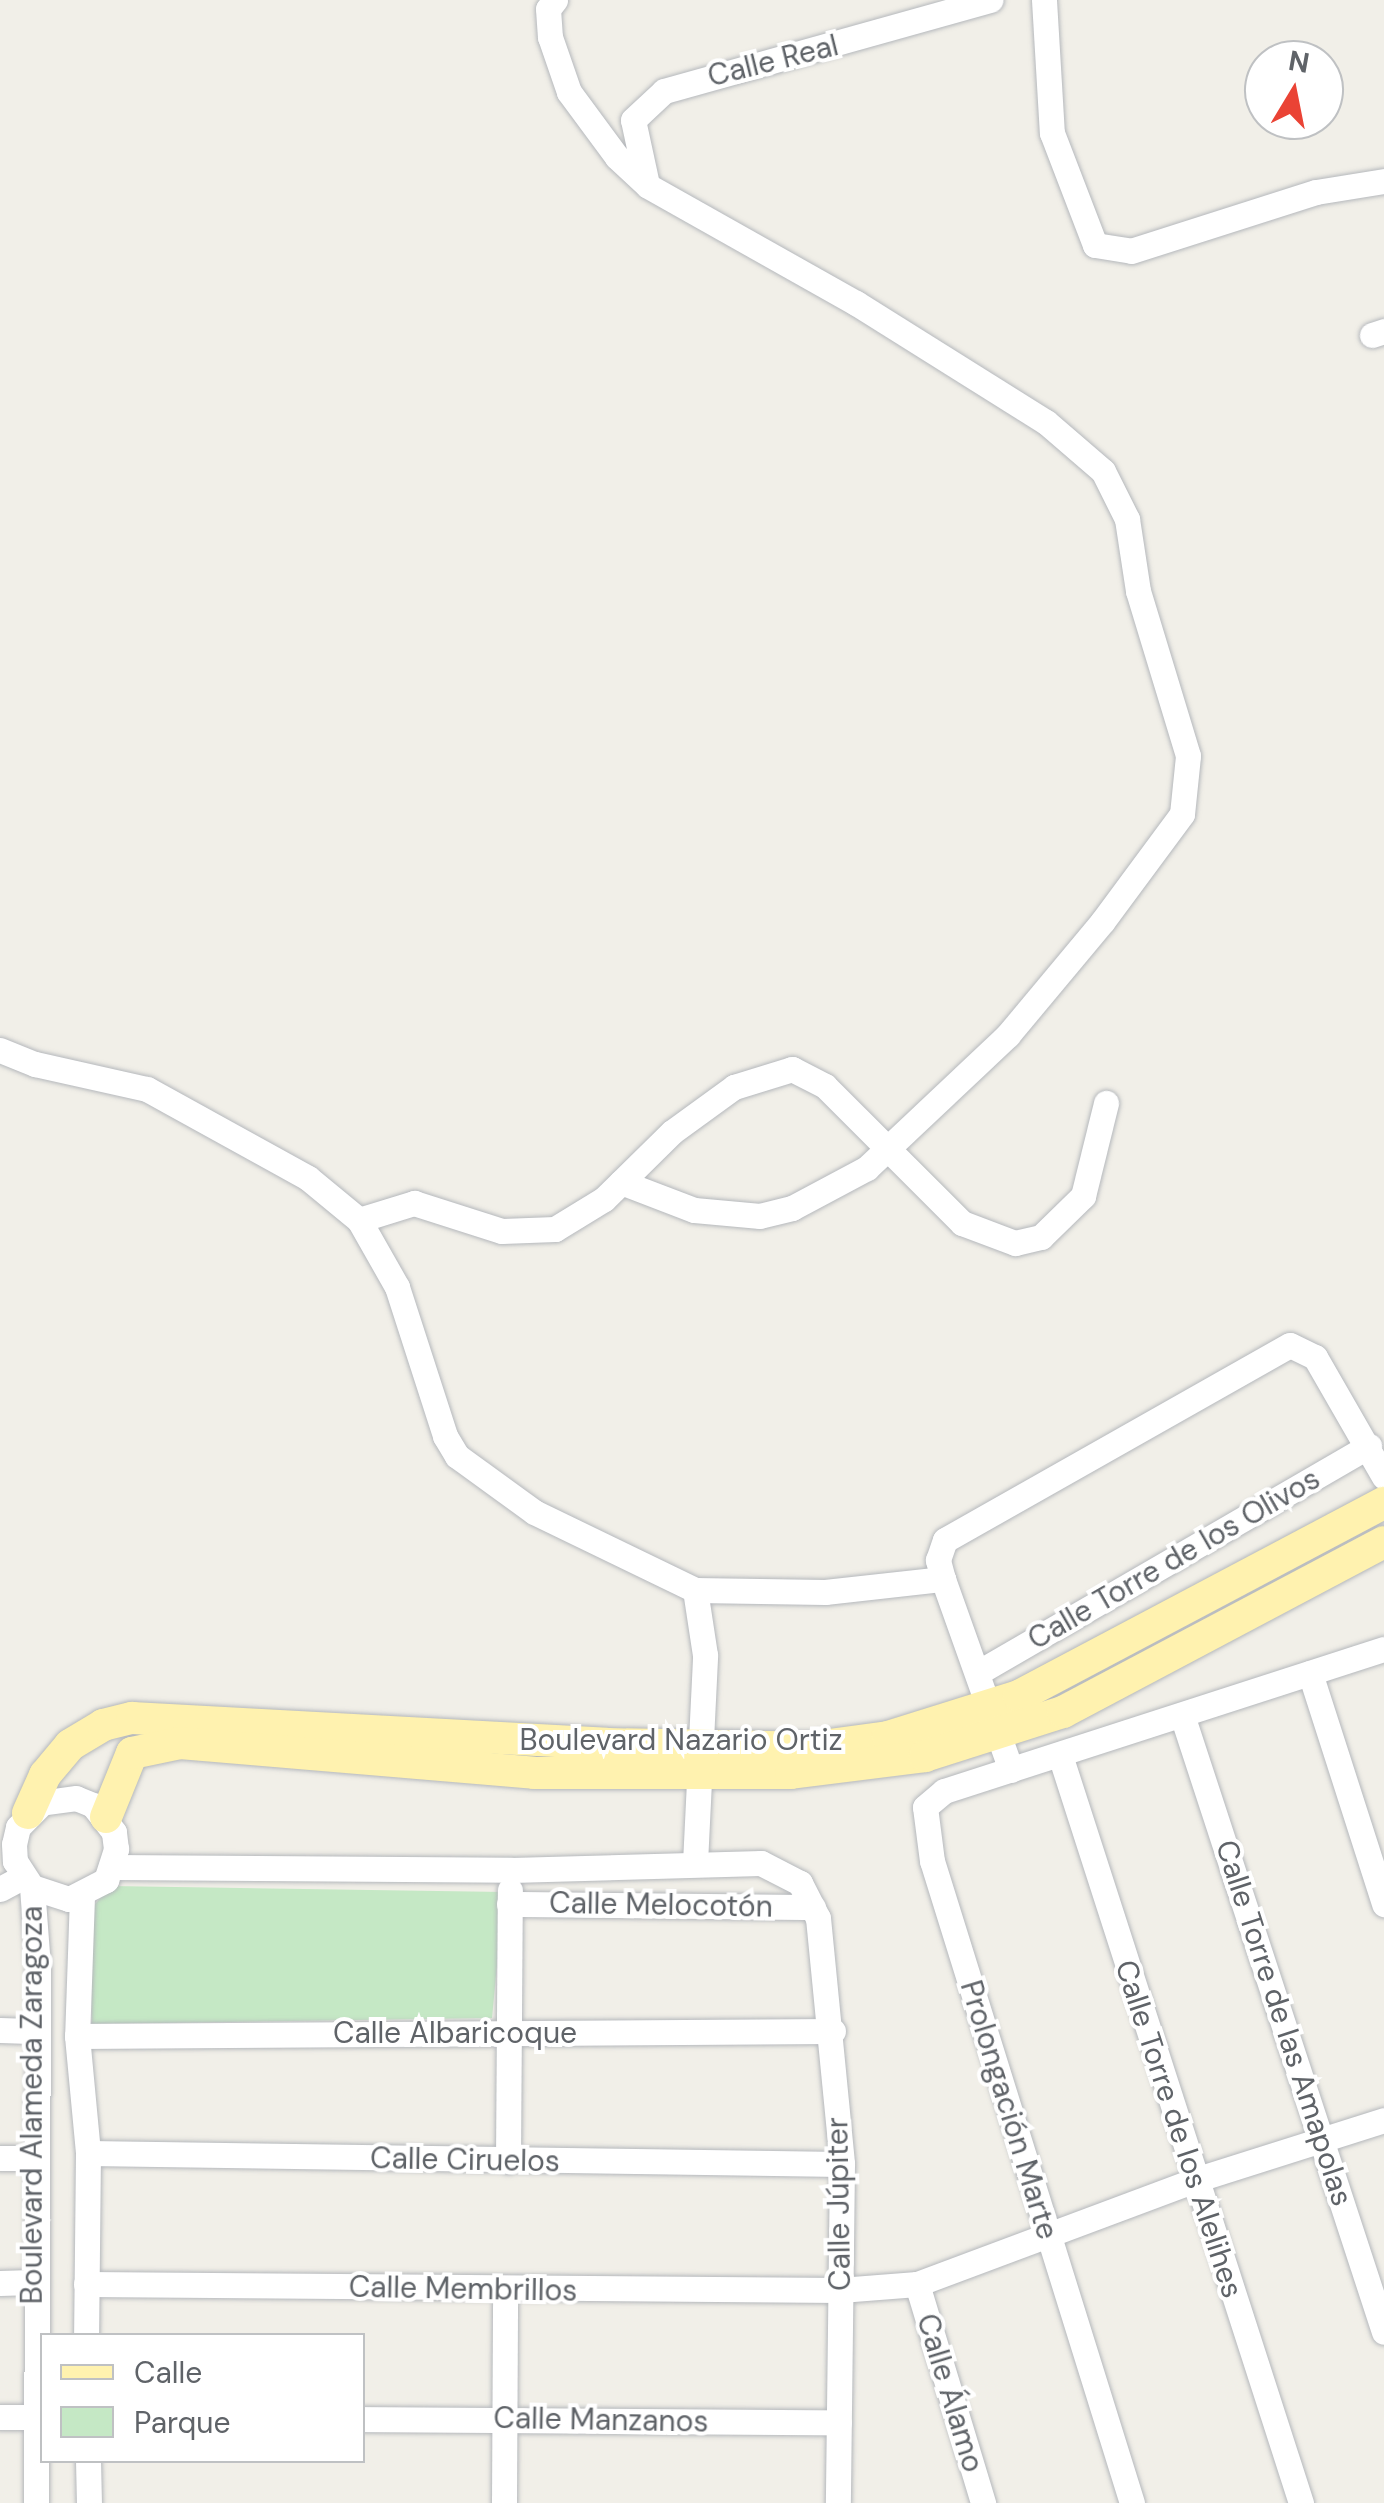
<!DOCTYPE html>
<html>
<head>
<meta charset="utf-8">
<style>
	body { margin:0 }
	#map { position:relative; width:1384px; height:2503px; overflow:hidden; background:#f1efe8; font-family:"DM Sans",sans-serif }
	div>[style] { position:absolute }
	.green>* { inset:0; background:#c5e8c5 }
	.roads { filter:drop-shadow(0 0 2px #b5b8bc) drop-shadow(0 0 2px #b5b8bc) }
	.minor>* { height:25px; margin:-12.5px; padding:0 12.5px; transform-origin:12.5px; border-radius:12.5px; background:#fff }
	.major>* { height:32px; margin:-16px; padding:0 16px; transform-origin:16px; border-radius:16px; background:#fff2af }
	span { translate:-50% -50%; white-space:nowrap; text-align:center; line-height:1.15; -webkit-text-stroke:8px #fff; paint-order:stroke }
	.street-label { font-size:30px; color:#5f6368 }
	.legend { position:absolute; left:40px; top:2333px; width:325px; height:130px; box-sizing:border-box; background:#fff; border:2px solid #bfc1c3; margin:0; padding:12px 18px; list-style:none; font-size:30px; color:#5f6368 }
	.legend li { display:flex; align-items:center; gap:20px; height:50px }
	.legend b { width:50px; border:2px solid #bfc1c3 }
	.north { position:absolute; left:1244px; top:40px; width:100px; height:100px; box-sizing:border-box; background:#fff; border:2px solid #bfc1c3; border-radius:50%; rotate:10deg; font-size:28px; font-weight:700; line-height:40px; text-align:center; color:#5f6368 }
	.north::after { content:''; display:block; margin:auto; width:35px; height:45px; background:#ea4335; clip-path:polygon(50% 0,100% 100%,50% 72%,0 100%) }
</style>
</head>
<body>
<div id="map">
	<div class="green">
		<i style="clip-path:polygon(111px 1886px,504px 1892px,492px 2018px,92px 2024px,89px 1911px)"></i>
	</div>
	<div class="roads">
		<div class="minor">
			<i style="left:555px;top:0;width:11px;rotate:128deg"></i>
			<i style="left:548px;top:9px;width:28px;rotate:86deg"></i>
			<i style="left:550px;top:37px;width:58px;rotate:70.9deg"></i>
			<i style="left:569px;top:92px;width:81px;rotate:53.6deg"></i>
			<i style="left:617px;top:157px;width:42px;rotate:43.1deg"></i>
			<i style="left:648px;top:186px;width:239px;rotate:29.4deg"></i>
			<i style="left:856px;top:303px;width:224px;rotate:32.1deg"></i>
			<i style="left:1046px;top:422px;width:75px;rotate:40.7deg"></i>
			<i style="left:1103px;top:471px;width:54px;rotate:63.4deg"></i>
			<i style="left:1127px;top:519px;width:73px;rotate:81.3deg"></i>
			<i style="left:1138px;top:591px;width:172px;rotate:73.1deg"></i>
			<i style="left:1188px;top:756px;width:58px;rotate:95.9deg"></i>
			<i style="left:1182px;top:814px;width:134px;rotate:126.5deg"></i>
			<i style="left:1102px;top:922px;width:147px;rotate:129.8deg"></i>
			<i style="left:1008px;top:1035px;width:194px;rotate:136.7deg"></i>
			<i style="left:867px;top:1168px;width:85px;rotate:151.9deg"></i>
			<i style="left:792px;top:1208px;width:33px;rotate:166deg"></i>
			<i style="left:760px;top:1216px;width:66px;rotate:-174.8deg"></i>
			<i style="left:694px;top:1210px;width:78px;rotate:-159deg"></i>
			<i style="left:1044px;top:0;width:133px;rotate:86.6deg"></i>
			<i style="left:1052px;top:133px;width:120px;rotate:69deg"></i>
			<i style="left:1095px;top:245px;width:36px;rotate:9deg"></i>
			<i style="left:1131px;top:251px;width:194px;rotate:-17.7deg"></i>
			<i style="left:1316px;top:192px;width:69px;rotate:-9.2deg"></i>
			<i style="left:646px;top:180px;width:61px;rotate:-102.2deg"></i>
			<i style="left:633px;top:120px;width:42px;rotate:-43.1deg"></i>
			<i style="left:664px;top:91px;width:339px;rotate:-15.6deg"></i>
			<i style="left:1372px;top:335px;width:13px;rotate:-18deg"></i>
			<i style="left:0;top:1050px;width:38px;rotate:22deg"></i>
			<i style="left:35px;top:1064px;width:115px;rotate:12.6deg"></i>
			<i style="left:147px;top:1089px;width:184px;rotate:28.9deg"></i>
			<i style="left:308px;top:1178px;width:66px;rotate:39.5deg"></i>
			<i style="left:359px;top:1220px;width:77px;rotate:60.4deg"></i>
			<i style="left:397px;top:1287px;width:157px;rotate:72.1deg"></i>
			<i style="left:445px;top:1436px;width:23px;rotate:59deg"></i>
			<i style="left:457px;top:1456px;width:95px;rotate:36deg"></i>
			<i style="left:534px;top:1512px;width:179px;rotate:25.8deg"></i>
			<i style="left:695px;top:1590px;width:130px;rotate:0.9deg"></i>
			<i style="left:825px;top:1592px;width:119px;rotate:-6.3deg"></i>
			<i style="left:359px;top:1220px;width:58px;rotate:-17.2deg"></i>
			<i style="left:414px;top:1203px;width:92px;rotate:17.7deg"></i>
			<i style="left:502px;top:1231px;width:53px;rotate:-2.2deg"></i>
			<i style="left:555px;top:1229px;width:57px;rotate:-31.5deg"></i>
			<i style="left:604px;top:1199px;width:95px;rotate:-44.6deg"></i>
			<i style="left:672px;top:1132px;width:77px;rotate:-36deg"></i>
			<i style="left:734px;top:1087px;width:61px;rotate:-17.2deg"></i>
			<i style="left:792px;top:1069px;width:37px;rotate:27deg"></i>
			<i style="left:825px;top:1086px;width:194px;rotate:45deg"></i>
			<i style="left:962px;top:1223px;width:57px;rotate:20.7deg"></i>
			<i style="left:1015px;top:1243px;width:27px;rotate:-13deg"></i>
			<i style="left:1041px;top:1237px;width:59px;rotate:-44.3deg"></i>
			<i style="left:1083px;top:1196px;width:96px;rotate:-76.1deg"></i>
			<i style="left:979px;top:1672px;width:451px;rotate:-30.1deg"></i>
			<i style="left:1310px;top:1673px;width:243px;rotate:72.2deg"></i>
			<i style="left:1182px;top:1715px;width:649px;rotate:71.87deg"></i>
			<i style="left:1060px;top:1755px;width:786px;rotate:72.14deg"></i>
			<i style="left:1011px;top:1770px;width:203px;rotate:-109.6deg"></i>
			<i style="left:943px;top:1579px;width:20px;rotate:-105deg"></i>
			<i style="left:938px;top:1560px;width:21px;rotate:-71deg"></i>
			<i style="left:945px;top:1540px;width:396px;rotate:-29.5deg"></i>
			<i style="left:1290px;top:1345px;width:28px;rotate:26deg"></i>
			<i style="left:1315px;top:1357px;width:138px;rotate:60.1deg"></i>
			<i style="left:695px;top:1863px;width:208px;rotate:-87.2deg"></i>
			<i style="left:705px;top:1655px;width:66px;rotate:-98.7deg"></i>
			<i style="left:113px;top:1867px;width:398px;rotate:0.4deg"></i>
			<i style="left:511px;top:1870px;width:250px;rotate:-1.6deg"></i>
			<i style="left:761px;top:1863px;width:44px;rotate:27.1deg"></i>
			<i style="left:800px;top:1883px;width:39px;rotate:63deg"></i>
			<i style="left:818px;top:1918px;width:247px;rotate:84.4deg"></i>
			<i style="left:842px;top:2164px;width:339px;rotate:90.7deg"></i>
			<i style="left:32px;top:1887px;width:39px;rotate:18deg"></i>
			<i style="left:69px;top:1899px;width:42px;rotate:-27.2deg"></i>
			<i style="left:106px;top:1880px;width:33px;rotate:-72deg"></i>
			<i style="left:116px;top:1849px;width:17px;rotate:-97deg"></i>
			<i style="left:114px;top:1832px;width:34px;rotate:-128deg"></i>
			<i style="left:93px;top:1805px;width:18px;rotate:-158deg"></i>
			<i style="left:76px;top:1798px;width:34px;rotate:172deg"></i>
			<i style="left:42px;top:1803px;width:34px;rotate:135deg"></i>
			<i style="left:18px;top:1827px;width:17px;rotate:103deg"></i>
			<i style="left:14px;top:1844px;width:17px;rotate:87deg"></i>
			<i style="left:15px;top:1861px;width:31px;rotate:57deg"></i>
			<i style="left:32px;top:1887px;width:79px;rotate:85.7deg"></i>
			<i style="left:38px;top:1966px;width:537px;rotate:90.21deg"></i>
			<i style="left:0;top:1889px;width:26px;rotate:-28deg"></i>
			<i style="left:82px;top:1896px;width:140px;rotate:92deg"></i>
			<i style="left:77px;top:2036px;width:118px;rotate:84.6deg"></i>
			<i style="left:88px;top:2153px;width:183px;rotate:90.6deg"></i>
			<i style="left:509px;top:1904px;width:304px;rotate:0.6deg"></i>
			<i style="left:0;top:2030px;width:38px;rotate:2deg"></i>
			<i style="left:77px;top:2036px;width:756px;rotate:-0.38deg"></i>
			<i style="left:88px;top:2153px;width:754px;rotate:0.84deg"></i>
			<i style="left:0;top:2158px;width:34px"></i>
			<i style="left:508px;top:2161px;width:271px;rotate:-89.6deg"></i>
			<i style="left:0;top:2283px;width:32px;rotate:-2deg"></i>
			<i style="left:86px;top:2284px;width:754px;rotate:0.46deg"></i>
			<i style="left:840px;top:2290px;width:77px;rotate:-4.5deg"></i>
			<i style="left:917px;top:2284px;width:297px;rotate:-20.5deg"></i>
			<i style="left:1195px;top:2180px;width:198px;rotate:-17.6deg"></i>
			<i style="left:917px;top:2284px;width:229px;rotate:73.2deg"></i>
			<i style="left:0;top:2417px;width:33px"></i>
			<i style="left:362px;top:2419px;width:477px;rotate:0.4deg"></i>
			<i style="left:88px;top:2460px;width:43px;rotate:88.7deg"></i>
			<i style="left:504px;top:2503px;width:213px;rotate:-89.7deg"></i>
			<i style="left:1132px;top:2503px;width:672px;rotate:-107.3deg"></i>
			<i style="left:932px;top:1861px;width:54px;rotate:-97.4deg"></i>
			<i style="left:925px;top:1807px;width:25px;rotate:-40deg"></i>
			<i style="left:944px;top:1791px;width:462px;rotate:-17.9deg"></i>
		</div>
		<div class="major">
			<i style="left:28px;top:1813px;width:42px;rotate:-65.9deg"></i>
			<i style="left:45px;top:1775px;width:39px;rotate:-50deg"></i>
			<i style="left:70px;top:1745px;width:39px;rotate:-31deg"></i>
			<i style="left:103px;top:1725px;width:30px;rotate:-14deg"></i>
			<i style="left:132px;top:1718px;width:475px;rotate:3.1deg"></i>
			<i style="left:606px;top:1744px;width:201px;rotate:1.1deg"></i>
			<i style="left:807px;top:1748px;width:82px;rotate:-7.7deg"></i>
			<i style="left:888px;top:1737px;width:137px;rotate:-17.4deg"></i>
			<i style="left:1019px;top:1696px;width:413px;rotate:-27.9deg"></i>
			<i style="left:106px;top:1817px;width:69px;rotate:-67.9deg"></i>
			<i style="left:132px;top:1753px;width:49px;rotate:-11.8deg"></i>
			<i style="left:180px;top:1743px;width:355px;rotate:4.8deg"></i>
			<i style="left:534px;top:1773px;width:257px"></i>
			<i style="left:791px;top:1773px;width:135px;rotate:-7.2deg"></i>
			<i style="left:925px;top:1756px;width:145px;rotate:-17.7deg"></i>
			<i style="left:1063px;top:1712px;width:363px;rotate:-27.9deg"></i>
		</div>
	</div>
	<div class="street-label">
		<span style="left:773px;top:61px;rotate:-14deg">Calle Real</span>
		<span style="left:1174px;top:1559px;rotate:-30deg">Calle Torre de los Olivos</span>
		<span style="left:681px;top:1740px">Boulevard Nazario Ortiz</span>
		<span style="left:661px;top:1905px;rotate:1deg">Calle Melocotón</span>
		<span style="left:1284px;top:2023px;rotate:72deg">Calle Torre de las Amapolas</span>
		<span style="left:455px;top:2033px">Calle Albaricoque</span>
		<span style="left:32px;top:2105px;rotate:-90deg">Boulevard Alameda Zaragoza</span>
		<span style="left:1009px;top:2110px;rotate:73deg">Prolongación Marte</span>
		<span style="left:1179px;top:2129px;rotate:72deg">Calle Torre de los Alelihes</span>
		<span style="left:465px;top:2160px;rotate:1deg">Calle Ciruelos</span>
		<span style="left:839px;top:2204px;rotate:-91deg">Calle Júpiter</span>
		<span style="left:463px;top:2289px;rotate:1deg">Calle Membrillos</span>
		<span style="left:950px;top:2393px;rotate:73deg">Calle Álamo</span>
		<span style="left:601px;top:2420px;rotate:1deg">Calle Manzanos</span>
	</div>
	<ul class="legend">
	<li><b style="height:12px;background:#fff2af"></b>Calle</li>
	<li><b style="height:28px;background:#c5e8c5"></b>Parque</li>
	</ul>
	<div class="north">N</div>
</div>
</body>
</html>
